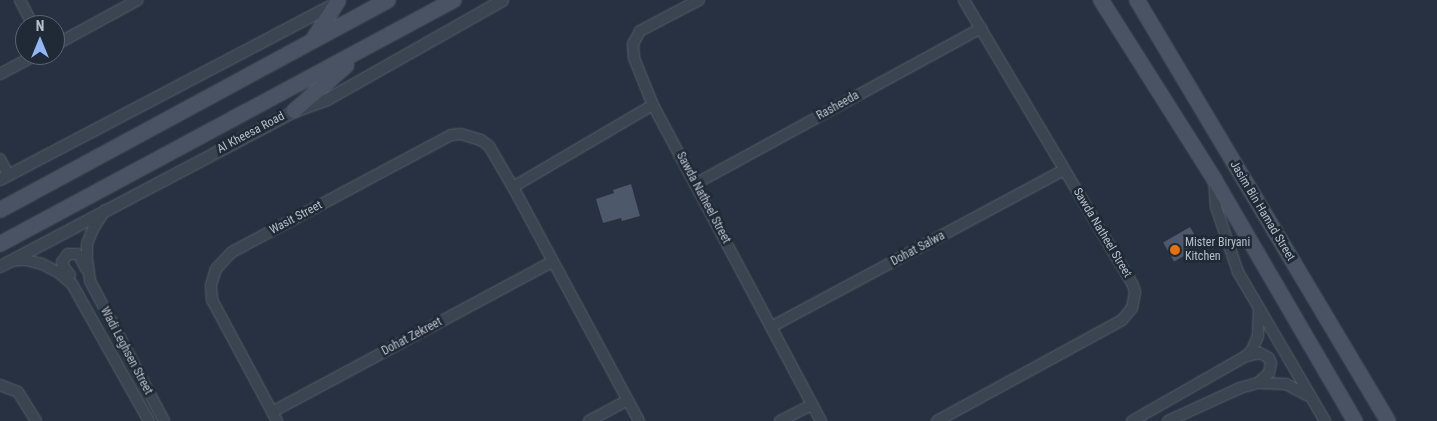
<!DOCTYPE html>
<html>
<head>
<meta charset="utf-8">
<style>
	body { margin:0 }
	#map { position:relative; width:1437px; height:421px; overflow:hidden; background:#273141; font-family:"Roboto Condensed",sans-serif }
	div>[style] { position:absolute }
	.building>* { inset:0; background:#4d586a; transform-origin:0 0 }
	.roads { filter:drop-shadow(0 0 1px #565f6b) drop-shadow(0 0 1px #565f6b) }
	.minor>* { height:10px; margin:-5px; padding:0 5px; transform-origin:5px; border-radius:5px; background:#3b4451 }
	.tertiary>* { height:11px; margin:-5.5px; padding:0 5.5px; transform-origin:5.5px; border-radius:5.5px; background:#3b4451 }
	.secondary>* { height:14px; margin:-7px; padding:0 7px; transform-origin:7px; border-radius:7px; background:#495364 }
	.dots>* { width:14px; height:14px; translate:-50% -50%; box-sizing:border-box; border:2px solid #202936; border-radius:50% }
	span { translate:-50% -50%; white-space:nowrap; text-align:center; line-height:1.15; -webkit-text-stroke:5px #202936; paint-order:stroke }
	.street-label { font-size:12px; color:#b8bfcb }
	.poi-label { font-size:12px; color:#b8bfcb }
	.left { translate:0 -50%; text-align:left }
	.north { position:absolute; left:15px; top:15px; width:50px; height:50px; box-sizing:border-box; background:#202936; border:1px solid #5d6572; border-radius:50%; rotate:0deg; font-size:14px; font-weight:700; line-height:20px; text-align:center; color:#b8bfcb }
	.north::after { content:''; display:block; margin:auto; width:18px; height:22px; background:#93b6f5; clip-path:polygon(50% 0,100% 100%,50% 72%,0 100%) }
</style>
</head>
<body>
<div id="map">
	<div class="building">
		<i style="clip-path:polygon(631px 184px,640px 216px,622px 221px,621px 218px,603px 223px,596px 199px,614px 193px,613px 190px)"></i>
		<i style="left:1190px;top:227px;width:22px;height:31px;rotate:60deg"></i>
	</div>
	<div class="roads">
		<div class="minor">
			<i style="left:20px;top:0;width:28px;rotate:63deg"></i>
			<i style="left:699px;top:0;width:67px;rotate:152.3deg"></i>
			<i style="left:640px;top:31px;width:15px;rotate:118deg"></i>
			<i style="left:633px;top:44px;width:14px;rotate:86deg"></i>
			<i style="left:634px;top:58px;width:51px;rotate:68deg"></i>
			<i style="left:653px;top:105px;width:358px;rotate:62deg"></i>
			<i style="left:55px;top:45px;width:94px;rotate:-28.5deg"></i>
			<i style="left:0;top:74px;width:40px;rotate:-28deg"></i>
			<i style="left:0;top:159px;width:17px;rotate:62deg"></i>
			<i style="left:1214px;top:179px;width:28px;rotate:86deg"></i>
			<i style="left:1216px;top:207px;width:69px;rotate:71.3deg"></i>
			<i style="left:1238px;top:272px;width:173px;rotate:59.7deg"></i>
			<i style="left:695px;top:184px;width:326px;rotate:-28.6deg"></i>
			<i style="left:513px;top:187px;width:162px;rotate:-30.4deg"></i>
			<i style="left:105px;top:210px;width:22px;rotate:122deg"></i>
			<i style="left:93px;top:229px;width:16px;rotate:112deg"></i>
			<i style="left:87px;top:244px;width:15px;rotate:90deg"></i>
			<i style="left:87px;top:259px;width:22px;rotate:82deg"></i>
			<i style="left:90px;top:281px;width:158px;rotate:62.1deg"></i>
			<i style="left:10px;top:261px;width:16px;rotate:-4deg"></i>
			<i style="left:26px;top:260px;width:16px;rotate:14deg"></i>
			<i style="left:42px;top:264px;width:18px;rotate:27deg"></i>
			<i style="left:58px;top:272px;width:18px;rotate:41deg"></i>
			<i style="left:72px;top:284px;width:157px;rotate:60.7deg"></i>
			<i style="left:70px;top:275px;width:11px;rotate:-128deg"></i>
			<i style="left:63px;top:266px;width:4px;rotate:-104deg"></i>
			<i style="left:62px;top:262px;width:10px;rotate:-53deg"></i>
			<i style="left:68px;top:254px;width:9px"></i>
			<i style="left:77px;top:254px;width:4px;rotate:45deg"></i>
			<i style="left:80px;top:257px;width:13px;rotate:63deg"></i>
			<i style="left:771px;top:327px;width:332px;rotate:-28.2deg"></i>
			<i style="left:1246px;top:356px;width:14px;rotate:-12deg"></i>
			<i style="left:1260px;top:353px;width:10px;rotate:29deg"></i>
			<i style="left:1269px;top:358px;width:5px;rotate:68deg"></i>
			<i style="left:1271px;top:363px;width:10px;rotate:101deg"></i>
			<i style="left:1269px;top:373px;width:13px;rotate:138deg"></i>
			<i style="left:0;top:385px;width:19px;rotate:21deg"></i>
			<i style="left:18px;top:392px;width:34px;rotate:58deg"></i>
			<i style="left:272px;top:412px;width:318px;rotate:-28.2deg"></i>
			<i style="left:277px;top:421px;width:137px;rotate:-118.2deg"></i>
			<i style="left:212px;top:300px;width:15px;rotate:-94deg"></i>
			<i style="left:211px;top:285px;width:17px;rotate:-73deg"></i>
			<i style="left:216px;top:269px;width:23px;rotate:-47deg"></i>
			<i style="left:232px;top:252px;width:248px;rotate:-28.1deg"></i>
			<i style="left:451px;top:135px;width:10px;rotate:-6deg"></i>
			<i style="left:461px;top:134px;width:21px;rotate:17deg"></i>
			<i style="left:481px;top:140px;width:10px;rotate:37deg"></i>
			<i style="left:489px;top:146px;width:48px;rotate:59.7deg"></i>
			<i style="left:513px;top:187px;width:266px;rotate:61.7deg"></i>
			<i style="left:589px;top:421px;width:44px;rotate:-28.3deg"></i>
			<i style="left:780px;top:421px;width:35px;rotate:-27deg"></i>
			<i style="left:937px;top:421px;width:211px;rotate:-28.6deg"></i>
			<i style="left:1122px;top:320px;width:16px;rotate:-50deg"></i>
			<i style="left:1132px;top:308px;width:16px;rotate:-79deg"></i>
			<i style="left:1135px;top:292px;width:7px;rotate:-106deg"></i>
			<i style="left:1133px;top:285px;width:331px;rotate:-120.7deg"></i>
			<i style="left:1132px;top:421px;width:131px;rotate:-29.7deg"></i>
			<i style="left:1246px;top:356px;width:8px;rotate:-45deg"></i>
			<i style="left:1252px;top:350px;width:15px;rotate:-67deg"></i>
			<i style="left:1258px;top:336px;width:28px;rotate:-88deg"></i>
			<i style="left:1168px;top:421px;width:79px;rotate:-24.6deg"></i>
			<i style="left:1240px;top:388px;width:19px;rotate:-16deg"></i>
			<i style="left:1258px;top:383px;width:28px;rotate:2deg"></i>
			<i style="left:1286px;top:384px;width:24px;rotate:28deg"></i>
		</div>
		<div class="tertiary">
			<i style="left:0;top:179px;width:381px;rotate:-27.7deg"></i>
			<i style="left:0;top:266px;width:332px;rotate:-27.8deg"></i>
			<i style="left:294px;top:111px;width:35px;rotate:-20deg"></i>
			<i style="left:327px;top:99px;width:201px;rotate:-29.5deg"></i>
		</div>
		<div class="secondary">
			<i style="left:1101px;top:0;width:212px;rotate:57.7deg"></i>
			<i style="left:1214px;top:179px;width:280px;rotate:59.8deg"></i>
			<i style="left:1137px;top:0;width:490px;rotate:59.2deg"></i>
			<i style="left:314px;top:38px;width:44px;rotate:-57deg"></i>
			<i style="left:294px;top:111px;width:69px;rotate:-40.9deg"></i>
			<i style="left:0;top:210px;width:441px;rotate:-28.4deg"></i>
			<i style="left:0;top:244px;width:515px;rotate:-28.26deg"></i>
		</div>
	</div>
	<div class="dots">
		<i style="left:1175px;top:250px;background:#e8710a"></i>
	</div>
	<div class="street-label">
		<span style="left:838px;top:106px;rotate:-29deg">Rasheeda</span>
		<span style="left:251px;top:133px;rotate:-28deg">Al Kheesa Road</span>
		<span style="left:703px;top:198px;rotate:62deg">Sawda Natheel Street</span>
		<span style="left:1262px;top:211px;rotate:59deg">Jasim Bin Hamad Street</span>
		<span style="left:296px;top:218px;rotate:-28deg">Wasit Street</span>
		<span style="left:1102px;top:233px;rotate:59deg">Sawda Natheel Street</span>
		<span style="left:918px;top:249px;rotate:-28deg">Dohat Salwa</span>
		<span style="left:412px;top:337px;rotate:-28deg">Dohat Zekreet</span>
		<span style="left:126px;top:351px;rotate:62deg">Wadi Leghsen Street</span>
	</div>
	<div class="poi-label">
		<span class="left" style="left:1185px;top:250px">Mister Biryani<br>Kitchen</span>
	</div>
	<div class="north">N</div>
</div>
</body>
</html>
